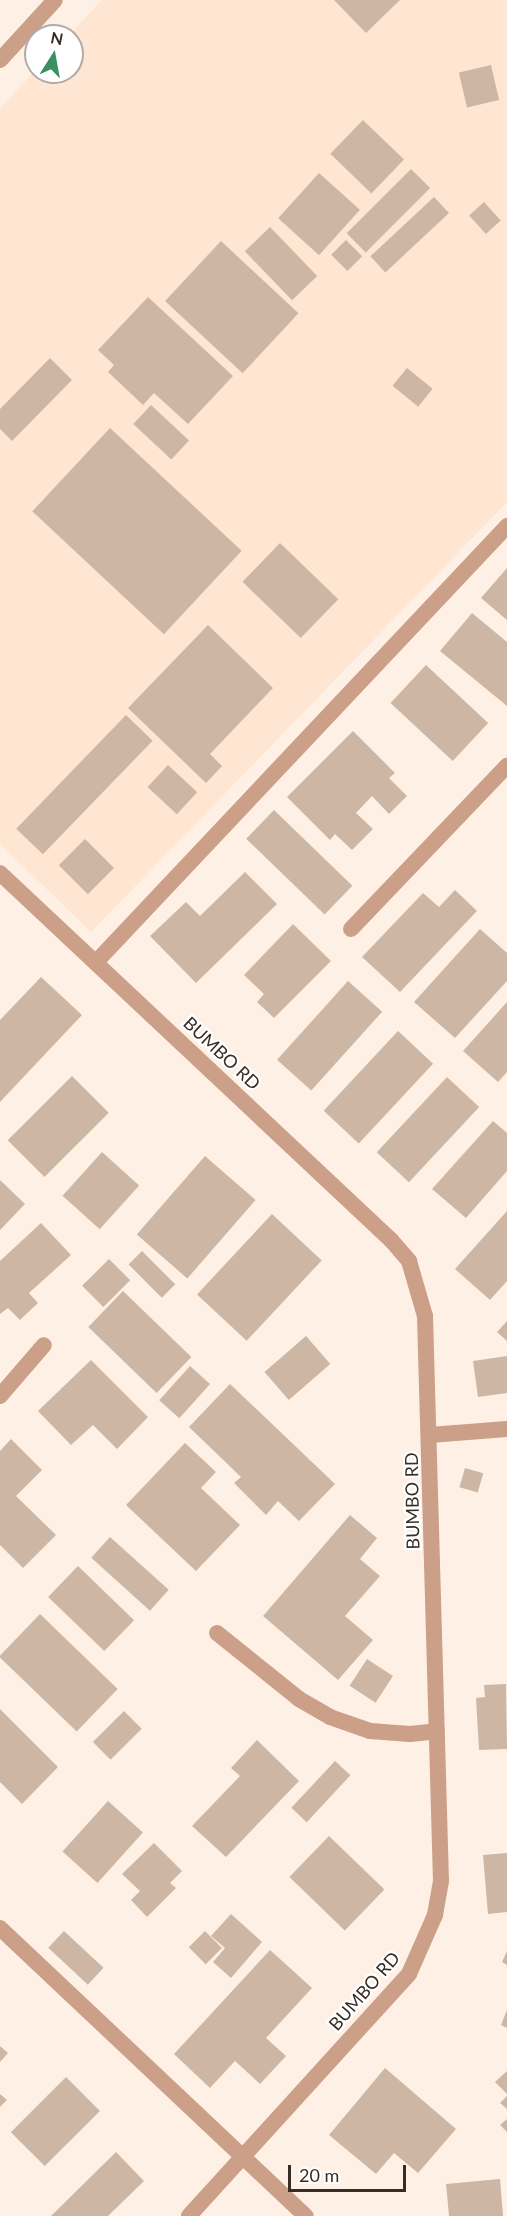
<!DOCTYPE html>
<html>
<head>
<meta charset="utf-8">
<style>
	body { margin:0 }
	#map { position:relative; width:507px; height:2216px; overflow:hidden; background:#fef0e4; font-family:Lato,sans-serif }
	div>[style] { position:absolute }
	.built>* { inset:0; background:#fee6d2 }
	.building>* { inset:0; background:#cdb7a4; transform-origin:0 0 }
	.minor>* { height:16px; margin:-8px; padding:0 8px; transform-origin:8px; border-radius:8px; background:#cc9f88 }
	span { translate:-50% -50%; white-space:nowrap; text-align:center; line-height:1.15; -webkit-text-stroke:4.5px #fff; paint-order:stroke }
	.street-label { font-size:18px; color:#362d25 }
	.north { position:absolute; left:24px; top:24px; width:60px; height:60px; box-sizing:border-box; background:#fff; border:2px solid #afaba8; border-radius:50%; rotate:11deg; font-size:16px; font-weight:700; line-height:24px; text-align:center; color:#362d25 }
	.north::after { content:''; display:block; margin:auto; width:21px; height:27px; background:#3b9063; clip-path:polygon(50% 0,100% 100%,50% 72%,0 100%) }
	.scale { position:absolute; left:288px; top:2165px; width:118px; height:27px; box-sizing:border-box; border:3px solid #362d25; border-top:0; padding-left:8px; font-size:18px; line-height:21px; white-space:nowrap; color:#362d25; -webkit-text-stroke:4px #fff; paint-order:stroke }
</style>
</head>
<body>
<div id="map">
	<div class="built">
		<i style="clip-path:polygon(102px 0,507px 0,507px 502px,91px 932px,0 844px,0 108px,36px 70px,72px 72px,72px 36px,68px 36px)"></i>
	</div>
	<div class="building">
		<i style="clip-path:polygon(334px 0,400px 0,366px 33px)"></i>
		<i style="left:491px;top:65px;width:36px;height:33px;rotate:77deg"></i>
		<i style="left:363px;top:120px;width:57px;height:47px;rotate:44deg"></i>
		<i style="left:411px;top:169px;width:27px;height:91px;rotate:45deg"></i>
		<i style="left:319px;top:173px;width:55px;height:61px;rotate:42deg"></i>
		<i style="left:434px;top:197px;width:22px;height:87px;rotate:47deg"></i>
		<i style="left:484px;top:202px;width:25px;height:20px;rotate:48deg"></i>
		<i style="left:270px;top:227px;width:68px;height:35px;rotate:46deg"></i>
		<i style="left:346px;top:240px;width:23px;height:21px;rotate:45deg"></i>
		<i style="left:221px;top:241px;width:106px;height:82px;rotate:43deg"></i>
		<i style="clip-path:polygon(148px 297px,233px 376px,188px 424px,154px 393px,143px 405px,108px 372px,114px 365px,98px 350px)"></i>
		<i style="clip-path:polygon(50px 358px,72px 380px,12px 441px,0 429px,0 409px)"></i>
		<i style="left:407px;top:368px;width:33px;height:23px;rotate:39deg"></i>
		<i style="left:151px;top:405px;width:52px;height:26px;rotate:43deg"></i>
		<i style="left:110px;top:428px;width:180px;height:114px;rotate:43deg"></i>
		<i style="left:280px;top:543px;width:81px;height:54px;rotate:44deg"></i>
		<i style="clip-path:polygon(507px 568px,507px 620px,481px 598px)"></i>
		<i style="clip-path:polygon(472px 613px,507px 642px,507px 706px,440px 651px)"></i>
		<i style="clip-path:polygon(208px 625px,273px 688px,210px 754px,222px 766px,206px 783px,128px 708px)"></i>
		<i style="left:426px;top:665px;width:85px;height:52px;rotate:43deg"></i>
		<i style="left:126px;top:715px;width:37px;height:158px;rotate:44deg"></i>
		<i style="clip-path:polygon(353px 731px,395px 773px,389px 778px,407px 796px,389px 814px,372px 796px,356px 813px,373px 829px,352px 850px,335px 834px,330px 840px,287px 797px)"></i>
		<i style="left:168px;top:765px;width:40px;height:30px;rotate:43deg"></i>
		<i style="left:274px;top:810px;width:109px;height:40px;rotate:44deg"></i>
		<i style="left:85px;top:839px;width:41px;height:37px;rotate:45deg"></i>
		<i style="clip-path:polygon(245px 872px,277px 904px,196px 983px,150px 936px,186px 902px,200px 916px)"></i>
		<i style="clip-path:polygon(455px 890px,477px 911px,400px 992px,362px 957px,423px 893px,439px 907px)"></i>
		<i style="clip-path:polygon(293px 924px,331px 961px,274px 1018px,257px 1002px,264px 994px,244px 975px)"></i>
		<i style="clip-path:polygon(480px 929px,507px 953px,507px 981px,455px 1038px,414px 1002px)"></i>
		<i style="clip-path:polygon(41px 977px,82px 1015px,0 1102px,0 1020px)"></i>
		<i style="left:348px;top:981px;width:46px;height:106px;rotate:42deg"></i>
		<i style="clip-path:polygon(507px 1002px,507px 1072px,498px 1082px,463px 1051px)"></i>
		<i style="left:398px;top:1031px;width:48px;height:109px;rotate:43deg"></i>
		<i style="left:72px;top:1076px;width:52px;height:91px;rotate:45deg"></i>
		<i style="left:447px;top:1077px;width:44px;height:103px;rotate:43deg"></i>
		<i style="clip-path:polygon(493px 1121px,507px 1133px,507px 1171px,466px 1218px,432px 1189px)"></i>
		<i style="left:102px;top:1152px;width:50px;height:59px;rotate:42deg"></i>
		<i style="left:205px;top:1156px;width:67px;height:104px;rotate:41deg"></i>
		<i style="clip-path:polygon(0 1180px,25px 1204px,0 1230px)"></i>
		<i style="clip-path:polygon(507px 1211px,507px 1281px,490px 1300px,455px 1269px)"></i>
		<i style="left:272px;top:1214px;width:68px;height:110px;rotate:43deg"></i>
		<i style="clip-path:polygon(41px 1223px,71px 1255px,29px 1293px,38px 1303px,20px 1320px,8px 1308px,0 1314px,0 1261px)"></i>
		<i style="left:142px;top:1251px;width:47px;height:19px;rotate:45deg"></i>
		<i style="left:109px;top:1259px;width:30px;height:38px;rotate:45deg"></i>
		<i style="left:123px;top:1291px;width:95px;height:50px;rotate:44deg"></i>
		<i style="clip-path:polygon(507px 1321px,507px 1341px,497px 1332px)"></i>
		<i style="left:306px;top:1336px;width:37px;height:55px;rotate:49deg"></i>
		<i style="clip-path:polygon(507px 1356px,507px 1393px,478px 1397px,473px 1361px)"></i>
		<i style="clip-path:polygon(91px 1360px,148px 1417px,117px 1449px,93px 1425px,71px 1445px,38px 1411px)"></i>
		<i style="left:190px;top:1366px;width:27px;height:46px;rotate:42deg"></i>
		<i style="clip-path:polygon(230px 1384px,335px 1484px,299px 1521px,278px 1501px,266px 1515px,234px 1483px,241px 1477px,189px 1427px)"></i>
		<i style="clip-path:polygon(11px 1439px,42px 1470px,16px 1496px,56px 1535px,23px 1568px,0 1545px,0 1451px)"></i>
		<i style="clip-path:polygon(185px 1443px,216px 1472px,201px 1488px,240px 1525px,196px 1571px,126px 1505px)"></i>
		<i style="left:465px;top:1468px;width:19px;height:20px;rotate:16deg"></i>
		<i style="clip-path:polygon(350px 1515px,377px 1538px,360px 1559px,380px 1576px,345px 1616px,373px 1640px,338px 1680px,263px 1616px)"></i>
		<i style="left:110px;top:1537px;width:79px;height:28px;rotate:42deg"></i>
		<i style="left:78px;top:1566px;width:78px;height:43px;rotate:44deg"></i>
		<i style="left:40px;top:1614px;width:108px;height:59px;rotate:44deg"></i>
		<i style="left:367px;top:1659px;width:31px;height:32px;rotate:33deg"></i>
		<i style="clip-path:polygon(506px 1684px,507px 1749px,479px 1750px,476px 1698px,485px 1697px,484px 1685px)"></i>
		<i style="clip-path:polygon(0 1709px,58px 1767px,22px 1804px,0 1782px)"></i>
		<i style="left:124px;top:1711px;width:25px;height:44px;rotate:45deg"></i>
		<i style="clip-path:polygon(257px 1740px,299px 1781px,226px 1857px,192px 1826px,240px 1776px,231px 1768px)"></i>
		<i style="left:335px;top:1761px;width:21px;height:64px;rotate:43deg"></i>
		<i style="left:108px;top:1801px;width:47px;height:68px;rotate:42deg"></i>
		<i style="left:329px;top:1836px;width:77px;height:57px;rotate:44deg"></i>
		<i style="clip-path:polygon(154px 1843px,182px 1871px,170px 1883px,176px 1888px,147px 1917px,131px 1900px,140px 1891px,122px 1874px)"></i>
		<i style="clip-path:polygon(507px 1853px,507px 1912px,488px 1914px,483px 1855px)"></i>
		<i style="clip-path:polygon(231px 1914px,262px 1942px,231px 1978px,213px 1962px,225px 1948px,211px 1936px)"></i>
		<i style="left:64px;top:1931px;width:54px;height:23px;rotate:43deg"></i>
		<i style="left:205px;top:1931px;width:24px;height:23px;rotate:45deg"></i>
		<i style="clip-path:polygon(270px 1950px,312px 1988px,266px 2038px,286px 2056px,260px 2084px,235px 2061px,210px 2088px,174px 2054px)"></i>
		<i style="clip-path:polygon(507px 1951px,507px 1965px,502px 1962px)"></i>
		<i style="clip-path:polygon(507px 2010px,507px 2028px,501px 2025px)"></i>
		<i style="clip-path:polygon(0 2046px,8px 2053px,0 2062px)"></i>
		<i style="clip-path:polygon(385px 2068px,456px 2129px,418px 2173px,394px 2153px,376px 2174px,329px 2135px)"></i>
		<i style="clip-path:polygon(507px 2071px,507px 2094px,495px 2082px)"></i>
		<i style="left:66px;top:2077px;width:48px;height:78px;rotate:45deg"></i>
		<i style="clip-path:polygon(0 2094px,7px 2100px,0 2107px)"></i>
		<i style="clip-path:polygon(507px 2096px,507px 2109px,500px 2103px)"></i>
		<i style="clip-path:polygon(507px 2119px,507px 2132px,500px 2125px)"></i>
		<i style="clip-path:polygon(116px 2152px,144px 2181px,108px 2216px,51px 2216px)"></i>
		<i style="clip-path:polygon(500px 2179px,503px 2216px,449px 2216px,446px 2184px)"></i>
	</div>
	<div class="minor">
		<i style="left:0;top:60px;width:81px;rotate:-47.5deg"></i>
		<i style="left:0;top:873px;width:536px;rotate:43.19deg"></i>
		<i style="left:391px;top:1240px;width:28px;rotate:49deg"></i>
		<i style="left:409px;top:1261px;width:57px;rotate:73.8deg"></i>
		<i style="left:425px;top:1316px;width:565px;rotate:88.38deg"></i>
		<i style="left:441px;top:1881px;width:35px;rotate:100deg"></i>
		<i style="left:435px;top:1915px;width:64px;rotate:113.8deg"></i>
		<i style="left:409px;top:1974px;width:327px;rotate:132.3deg"></i>
		<i style="left:351px;top:929px;width:226px;rotate:-46.3deg"></i>
		<i style="left:97px;top:961px;width:598px;rotate:-46.69deg"></i>
		<i style="left:0;top:1396px;width:67px;rotate:-49.2deg"></i>
		<i style="left:430px;top:1435px;width:77px;rotate:-4.5deg"></i>
		<i style="left:217px;top:1633px;width:105px;rotate:38.8deg"></i>
		<i style="left:299px;top:1699px;width:36px;rotate:30deg"></i>
		<i style="left:330px;top:1717px;width:42px;rotate:19.3deg"></i>
		<i style="left:370px;top:1731px;width:40px;rotate:4.3deg"></i>
		<i style="left:410px;top:1734px;width:27px;rotate:-6deg"></i>
		<i style="left:0;top:1928px;width:420px;rotate:43.3deg"></i>
	</div>
	<div class="street-label">
		<span style="left:222px;top:1053px;rotate:43deg">BUMBO RD</span>
		<span style="left:412px;top:1501px;rotate:-91deg">BUMBO RD</span>
		<span style="left:364px;top:1991px;rotate:-49deg">BUMBO RD</span>
	</div>
	<div class="north">N</div>
	<div class="scale">20 m</div>
</div>
</body>
</html>
